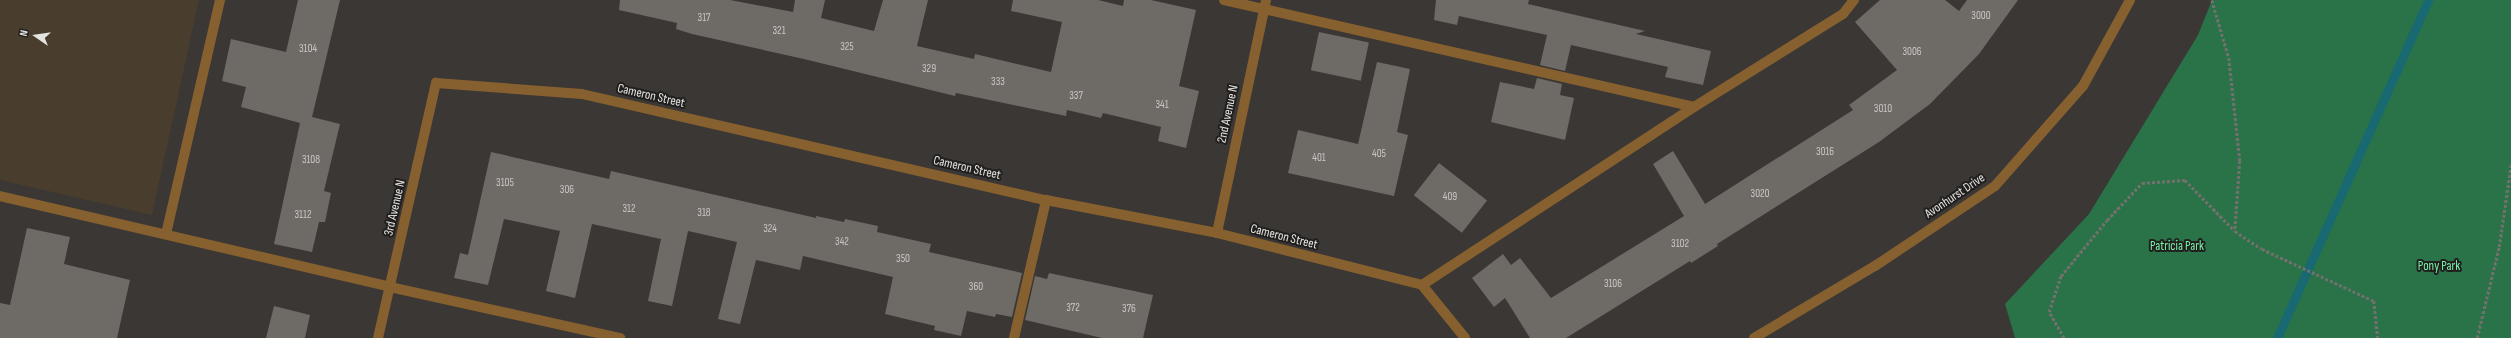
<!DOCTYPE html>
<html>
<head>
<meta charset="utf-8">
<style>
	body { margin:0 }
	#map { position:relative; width:2511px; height:338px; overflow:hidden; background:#3a3734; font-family:"Sofia Sans Condensed",sans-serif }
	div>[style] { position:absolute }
	.education>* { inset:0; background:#493d2e }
	.green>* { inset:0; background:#2a7348 }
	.stream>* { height:9px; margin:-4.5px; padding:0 4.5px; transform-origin:4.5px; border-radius:4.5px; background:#186971 }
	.building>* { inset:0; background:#6e6b67; transform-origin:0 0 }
	.path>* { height:2.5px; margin-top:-1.25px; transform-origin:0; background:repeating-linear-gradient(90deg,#73706e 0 3px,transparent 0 5px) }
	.minor>* { height:10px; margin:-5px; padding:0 5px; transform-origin:5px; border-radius:5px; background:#87602f }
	span { translate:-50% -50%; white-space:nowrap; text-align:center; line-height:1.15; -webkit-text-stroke:4px #201f1d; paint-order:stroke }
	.number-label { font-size:11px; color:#c8c6c3 }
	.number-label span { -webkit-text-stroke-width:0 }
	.street-label { font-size:13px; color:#e6e4e2 }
	.park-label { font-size:13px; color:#7af5a9 }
	.north { position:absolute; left:16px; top:16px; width:40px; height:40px; -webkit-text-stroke:3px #201f1d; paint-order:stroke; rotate:283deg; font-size:11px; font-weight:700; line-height:16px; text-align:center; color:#e6e4e2 }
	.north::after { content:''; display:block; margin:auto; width:14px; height:18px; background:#e6e4e2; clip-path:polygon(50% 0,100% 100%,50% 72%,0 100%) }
</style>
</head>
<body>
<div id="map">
	<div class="education">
		<i style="clip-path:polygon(0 0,199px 0,152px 215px,0 180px)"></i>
	</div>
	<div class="green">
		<i style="clip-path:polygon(2212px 0,2511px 0,2511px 338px,2015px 338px,2005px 304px,2089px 214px,2198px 35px)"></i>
	</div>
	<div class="stream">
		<i style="left:2277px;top:338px;width:370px;rotate:-65.9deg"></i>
	</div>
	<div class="building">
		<i style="clip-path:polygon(298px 0,340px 0,312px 117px,340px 124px,324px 191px,331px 193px,325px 222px,319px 222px,312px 252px,274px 244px,300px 123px,241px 107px,246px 87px,222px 81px,231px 39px,286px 52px)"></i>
		<i style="clip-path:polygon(620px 0,730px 0,793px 12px,795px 0,825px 0,821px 18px,874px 31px,883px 0,928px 0,917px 46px,974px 59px,975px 54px,1051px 72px,1062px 22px,1011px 11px,1013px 0,1098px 0,1123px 6px,1124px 0,1151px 0,1196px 10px,1179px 86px,1199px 91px,1186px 148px,1158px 141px,1161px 127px,1103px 113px,1101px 118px,1067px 110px,1066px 116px,956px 93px,955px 96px,804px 59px,692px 34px,676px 29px,677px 23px,619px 10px)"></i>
		<i style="clip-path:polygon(1436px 0,1529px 0,1528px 4px,1645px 31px,1636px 34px,1711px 51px,1703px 85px,1665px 77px,1668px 67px,1571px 45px,1565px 71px,1540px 65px,1547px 35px,1459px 16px,1457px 25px,1434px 20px)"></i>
		<i style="clip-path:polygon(1880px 0,1945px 0,1959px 11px,1967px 0,2018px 0,1979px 54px,1930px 104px,1879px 142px,1717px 244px,1718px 246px,1691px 263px,1690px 261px,1566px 338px,1530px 338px,1505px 298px,1494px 307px,1472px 278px,1503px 254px,1511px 265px,1520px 258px,1551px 298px,1684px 216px,1653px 164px,1673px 151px,1705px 204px,1853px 110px,1849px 105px,1897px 70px,1855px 22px)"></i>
		<i style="left:1319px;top:32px;width:51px;height:39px;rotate:12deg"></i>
		<i style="clip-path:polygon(1377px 62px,1410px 69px,1397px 132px,1408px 135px,1394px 196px,1288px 173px,1298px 130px,1358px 144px)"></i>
		<i style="clip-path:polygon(1537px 78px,1562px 84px,1560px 95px,1574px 98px,1565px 140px,1491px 122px,1500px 82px,1534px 89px)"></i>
		<i style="clip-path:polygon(491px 152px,609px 179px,611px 171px,816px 218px,816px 216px,844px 222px,845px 219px,878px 226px,877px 232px,931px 244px,929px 252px,1022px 273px,1012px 317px,996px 314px,995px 317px,967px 311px,961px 336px,934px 330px,935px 326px,885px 314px,893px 277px,803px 256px,800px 270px,756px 260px,740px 324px,718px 319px,737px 242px,688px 231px,672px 306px,648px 301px,661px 239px,592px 224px,575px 298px,546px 291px,560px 231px,504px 219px,488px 285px,454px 278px,460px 253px,468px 255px)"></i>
		<i style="left:1439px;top:163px;width:61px;height:41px;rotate:38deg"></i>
		<i style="clip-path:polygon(27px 228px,70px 237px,64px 264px,130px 280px,117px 338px,0 338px,0 303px,10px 305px)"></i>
		<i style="clip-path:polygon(1049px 273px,1153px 295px,1143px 338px,1102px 338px,1025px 320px,1035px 276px,1047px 279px)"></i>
		<i style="clip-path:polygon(274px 306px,310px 315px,305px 338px,266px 338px)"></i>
	</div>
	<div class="path">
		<i style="left:2212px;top:0;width:60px;rotate:73.7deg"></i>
		<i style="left:2229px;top:58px;width:104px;rotate:83.9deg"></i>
		<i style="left:2240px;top:161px;width:69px;rotate:94.1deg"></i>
		<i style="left:2064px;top:338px;width:30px;rotate:-120deg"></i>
		<i style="left:2049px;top:312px;width:38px;rotate:-72deg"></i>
		<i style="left:2061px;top:276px;width:72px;rotate:-50.6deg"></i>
		<i style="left:2107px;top:220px;width:51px;rotate:-46.6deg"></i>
		<i style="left:2142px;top:183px;width:43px;rotate:-4deg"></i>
		<i style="left:2185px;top:180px;width:71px;rotate:45.6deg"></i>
		<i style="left:2235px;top:231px;width:32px;rotate:34deg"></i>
		<i style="left:2262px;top:249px;width:123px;rotate:24.9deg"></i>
		<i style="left:2374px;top:301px;width:37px;rotate:84deg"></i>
		<i style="left:2477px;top:338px;width:94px;rotate:-76.4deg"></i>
		<i style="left:2499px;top:247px;width:83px;rotate:-81.7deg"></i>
	</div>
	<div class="minor">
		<i style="left:1224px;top:0;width:482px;rotate:12.8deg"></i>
		<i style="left:0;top:196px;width:400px;rotate:13.1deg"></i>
		<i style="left:390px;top:287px;width:236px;rotate:12.5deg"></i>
		<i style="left:1217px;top:233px;width:238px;rotate:-78.1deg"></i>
		<i style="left:166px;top:234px;width:240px;rotate:-77deg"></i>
		<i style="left:1422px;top:285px;width:325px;rotate:-33.2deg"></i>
		<i style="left:1694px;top:107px;width:176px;rotate:-32deg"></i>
		<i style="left:1843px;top:14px;width:18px;rotate:-52deg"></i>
		<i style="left:378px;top:338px;width:262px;rotate:-77.2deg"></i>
		<i style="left:436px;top:83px;width:146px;rotate:4.3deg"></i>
		<i style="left:582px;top:94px;width:476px;rotate:12.9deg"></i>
		<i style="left:1046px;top:200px;width:174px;rotate:10.9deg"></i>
		<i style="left:1217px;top:233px;width:211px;rotate:14.2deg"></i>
		<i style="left:1422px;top:285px;width:68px;rotate:50.9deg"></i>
		<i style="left:1014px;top:338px;width:142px;rotate:-76.9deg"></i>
		<i style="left:1754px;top:338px;width:141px;rotate:-30.8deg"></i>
		<i style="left:1875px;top:266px;width:144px;rotate:-33.7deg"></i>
		<i style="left:1995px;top:186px;width:133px;rotate:-48.7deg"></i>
		<i style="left:2083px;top:86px;width:98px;rotate:-61.3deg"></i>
	</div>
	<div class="number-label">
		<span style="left:1981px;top:16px">3000</span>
		<span style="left:704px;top:18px">317</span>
		<span style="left:779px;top:31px">321</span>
		<span style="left:847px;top:47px">325</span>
		<span style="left:308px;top:49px">3104</span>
		<span style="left:1912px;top:52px">3006</span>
		<span style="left:929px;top:69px">329</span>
		<span style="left:998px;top:82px">333</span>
		<span style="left:1076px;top:96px">337</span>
		<span style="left:1162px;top:105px">341</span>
		<span style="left:1883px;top:109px">3010</span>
		<span style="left:1825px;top:152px">3016</span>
		<span style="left:1379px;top:154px">405</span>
		<span style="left:1319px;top:158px">401</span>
		<span style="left:311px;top:160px">3108</span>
		<span style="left:505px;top:183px">3105</span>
		<span style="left:567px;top:190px">306</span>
		<span style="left:1760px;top:194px">3020</span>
		<span style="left:1450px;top:197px">409</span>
		<span style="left:629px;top:209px">312</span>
		<span style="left:704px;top:213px">318</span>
		<span style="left:303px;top:215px">3112</span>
		<span style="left:770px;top:229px">324</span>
		<span style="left:842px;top:242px">342</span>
		<span style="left:1680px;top:244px">3102</span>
		<span style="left:903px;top:259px">350</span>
		<span style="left:1613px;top:284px">3106</span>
		<span style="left:976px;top:287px">360</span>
		<span style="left:1073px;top:308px">372</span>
		<span style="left:1129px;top:309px">376</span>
	</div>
	<div class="street-label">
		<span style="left:651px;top:96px;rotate:13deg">Cameron Street</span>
		<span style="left:1228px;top:114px;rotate:-78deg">2nd Avenue N</span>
		<span style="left:967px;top:168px;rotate:13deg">Cameron Street</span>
		<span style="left:1955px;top:196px;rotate:-34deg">Avonhurst Drive</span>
		<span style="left:395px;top:208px;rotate:-77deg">3rd Avenue N</span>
		<span style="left:1284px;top:237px;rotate:14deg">Cameron Street</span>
	</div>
	<div class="park-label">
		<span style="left:2177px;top:246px">Patricia Park</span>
		<span style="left:2439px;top:266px">Pony Park</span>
	</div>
	<div class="north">N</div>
</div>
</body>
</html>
